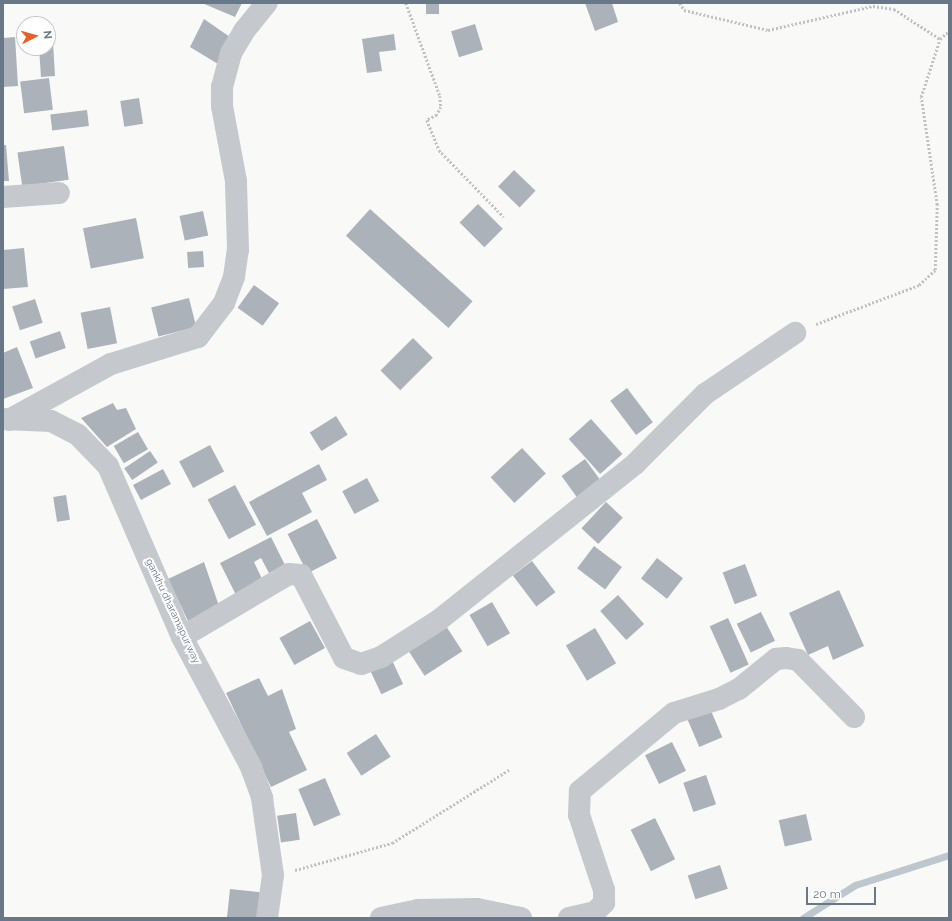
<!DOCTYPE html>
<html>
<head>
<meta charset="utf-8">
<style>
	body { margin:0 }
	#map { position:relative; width:952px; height:921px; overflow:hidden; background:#f9faf7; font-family:Raleway,sans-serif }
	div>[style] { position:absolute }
	.stream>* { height:7px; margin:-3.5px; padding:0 3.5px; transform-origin:3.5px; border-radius:3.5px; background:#bdc7cd }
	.building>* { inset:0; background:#abb2ba; transform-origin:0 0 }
	.path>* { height:2.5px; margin-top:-1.25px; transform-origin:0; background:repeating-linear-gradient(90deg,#bfc1c4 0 2px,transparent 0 4px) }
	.minor>* { height:22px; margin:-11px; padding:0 11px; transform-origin:11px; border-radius:11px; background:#c5c9cd }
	span { translate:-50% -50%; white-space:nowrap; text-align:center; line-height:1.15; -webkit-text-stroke:4px #fff; paint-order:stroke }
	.street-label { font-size:10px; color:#687889 }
	.frame { position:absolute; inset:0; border:4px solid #687889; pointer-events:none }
	.north { position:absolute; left:16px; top:16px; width:40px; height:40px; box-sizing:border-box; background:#fff; border:1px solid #c3c9d0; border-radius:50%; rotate:84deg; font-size:11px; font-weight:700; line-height:16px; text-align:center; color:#687889 }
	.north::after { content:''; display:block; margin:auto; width:14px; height:18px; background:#e85f28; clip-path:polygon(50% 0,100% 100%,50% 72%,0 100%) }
	.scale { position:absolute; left:806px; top:887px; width:70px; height:18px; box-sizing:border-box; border:2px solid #687889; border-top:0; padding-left:5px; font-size:12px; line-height:14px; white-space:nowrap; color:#687889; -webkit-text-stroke:3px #fff; paint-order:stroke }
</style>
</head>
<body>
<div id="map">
	<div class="stream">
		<i style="left:803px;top:918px;width:62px;rotate:-32.4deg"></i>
		<i style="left:855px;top:885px;width:99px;rotate:-17.7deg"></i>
	</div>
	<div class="building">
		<i style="clip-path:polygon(202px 3px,242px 3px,235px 17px)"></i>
		<i style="left:426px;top:3px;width:13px;height:11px"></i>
		<i style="clip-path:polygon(585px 3px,612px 3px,618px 22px,595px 31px)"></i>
		<i style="clip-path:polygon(204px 19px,230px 37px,218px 64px,190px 47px)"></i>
		<i style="left:475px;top:24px;width:27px;height:25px;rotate:73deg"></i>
		<i style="clip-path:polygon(394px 34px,396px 50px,379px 52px,382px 71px,367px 73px,362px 39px)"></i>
		<i style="clip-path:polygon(15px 37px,18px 86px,3px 87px,3px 38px)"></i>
		<i style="clip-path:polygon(48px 42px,53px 42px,55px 76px,41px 77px,39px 48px,48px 48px)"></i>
		<i style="left:49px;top:78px;width:32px;height:29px;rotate:83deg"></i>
		<i style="left:139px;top:98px;width:26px;height:19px;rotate:81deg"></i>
		<i style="left:87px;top:110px;width:16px;height:37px;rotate:83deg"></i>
		<i style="clip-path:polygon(3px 145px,6px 145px,9px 181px,3px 181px)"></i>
		<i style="left:64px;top:146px;width:34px;height:47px;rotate:82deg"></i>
		<i style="left:514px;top:170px;width:30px;height:23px;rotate:44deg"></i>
		<i style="left:478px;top:204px;width:35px;height:26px;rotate:45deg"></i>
		<i style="left:370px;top:209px;width:138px;height:36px;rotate:42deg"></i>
		<i style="left:203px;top:211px;width:25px;height:24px;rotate:78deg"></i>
		<i style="left:136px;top:218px;width:41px;height:54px;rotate:79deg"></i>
		<i style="clip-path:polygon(24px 248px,28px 287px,3px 289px,3px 250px)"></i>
		<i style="left:203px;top:251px;width:16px;height:16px;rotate:86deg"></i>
		<i style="left:254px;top:285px;width:31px;height:28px;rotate:36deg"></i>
		<i style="left:189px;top:298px;width:30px;height:39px;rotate:76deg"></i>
		<i style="left:35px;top:299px;width:25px;height:24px;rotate:72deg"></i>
		<i style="left:110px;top:307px;width:37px;height:30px;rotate:79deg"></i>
		<i style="left:60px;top:331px;width:18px;height:32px;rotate:71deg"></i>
		<i style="left:413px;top:338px;width:28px;height:46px;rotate:45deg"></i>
		<i style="clip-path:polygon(17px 347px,33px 388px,3px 399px,3px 353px)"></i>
		<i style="left:627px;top:388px;width:43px;height:21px;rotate:53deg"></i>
		<i style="clip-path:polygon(113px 403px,117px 410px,126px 408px,136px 429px,107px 447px,81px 418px)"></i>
		<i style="left:336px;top:416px;width:22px;height:31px;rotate:58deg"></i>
		<i style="left:591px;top:419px;width:47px;height:30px;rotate:48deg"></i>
		<i style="left:138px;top:432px;width:20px;height:28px;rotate:60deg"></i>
		<i style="left:210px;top:445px;width:30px;height:35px;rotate:62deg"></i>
		<i style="left:522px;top:448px;width:35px;height:43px;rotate:47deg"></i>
		<i style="left:150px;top:451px;width:14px;height:31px;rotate:56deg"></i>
		<i style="left:585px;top:459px;width:29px;height:29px;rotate:54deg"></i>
		<i style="clip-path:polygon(319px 464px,327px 480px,302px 493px,312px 512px,267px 536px,249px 502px)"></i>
		<i style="left:163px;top:469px;width:17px;height:34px;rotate:62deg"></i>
		<i style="left:367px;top:478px;width:26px;height:28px;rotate:62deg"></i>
		<i style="left:235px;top:485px;width:45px;height:31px;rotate:62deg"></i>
		<i style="left:66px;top:495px;width:25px;height:13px;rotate:81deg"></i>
		<i style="left:606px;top:502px;width:23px;height:36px;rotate:43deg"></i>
		<i style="left:317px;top:519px;width:44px;height:33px;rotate:63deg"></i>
		<i style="clip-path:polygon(271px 537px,285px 565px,269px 573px,261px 558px,254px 562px,263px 581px,236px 595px,220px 563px)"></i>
		<i style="left:594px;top:546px;width:35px;height:28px;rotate:37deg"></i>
		<i style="left:657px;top:558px;width:33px;height:26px;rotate:38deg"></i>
		<i style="left:532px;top:561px;width:39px;height:24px;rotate:53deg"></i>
		<i style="clip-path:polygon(204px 562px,219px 606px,188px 621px,168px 579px)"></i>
		<i style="left:745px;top:564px;width:34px;height:24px;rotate:69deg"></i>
		<i style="clip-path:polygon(839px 590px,864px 646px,833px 660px,828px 646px,808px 655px,789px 613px)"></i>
		<i style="left:618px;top:595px;width:39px;height:24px;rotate:48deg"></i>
		<i style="left:492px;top:602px;width:36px;height:26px;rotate:60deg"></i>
		<i style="left:761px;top:612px;width:32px;height:27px;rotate:64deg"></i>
		<i style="left:728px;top:618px;width:51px;height:20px;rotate:66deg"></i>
		<i style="left:310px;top:621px;width:31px;height:35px;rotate:61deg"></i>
		<i style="left:446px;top:626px;width:30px;height:45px;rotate:57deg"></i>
		<i style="left:595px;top:628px;width:41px;height:34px;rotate:59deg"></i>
		<i style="left:390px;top:656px;width:31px;height:24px;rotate:65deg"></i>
		<i style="clip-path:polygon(259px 678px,268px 696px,282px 689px,296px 729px,289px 732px,307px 770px,271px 787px,226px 693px)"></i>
		<i style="left:709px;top:706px;width:34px;height:25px;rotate:67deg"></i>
		<i style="left:376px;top:734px;width:27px;height:35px;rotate:57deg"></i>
		<i style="left:672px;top:742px;width:32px;height:30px;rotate:64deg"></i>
		<i style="left:706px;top:775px;width:31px;height:24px;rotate:71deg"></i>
		<i style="left:325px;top:778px;width:40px;height:29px;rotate:67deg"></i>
		<i style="left:296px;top:813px;width:27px;height:19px;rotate:82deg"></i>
		<i style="left:806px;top:814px;width:27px;height:28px;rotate:77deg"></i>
		<i style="left:655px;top:818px;width:46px;height:27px;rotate:64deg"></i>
		<i style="left:720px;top:865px;width:25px;height:34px;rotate:72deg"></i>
		<i style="left:230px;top:889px;width:30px;height:29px;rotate:6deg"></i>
	</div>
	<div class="path">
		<i style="left:406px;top:3px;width:99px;rotate:69.9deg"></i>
		<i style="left:440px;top:96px;width:11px;rotate:85deg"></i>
		<i style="left:441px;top:107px;width:9px;rotate:117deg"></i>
		<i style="left:437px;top:115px;width:11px;rotate:153deg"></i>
		<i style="left:427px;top:120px;width:32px;rotate:68deg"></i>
		<i style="left:439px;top:150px;width:93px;rotate:45.9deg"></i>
		<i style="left:680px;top:3px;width:8px;rotate:60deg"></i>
		<i style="left:684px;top:10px;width:86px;rotate:13.4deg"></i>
		<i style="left:768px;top:30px;width:108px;rotate:-12.9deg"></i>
		<i style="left:873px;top:6px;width:21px;rotate:8deg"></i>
		<i style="left:894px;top:9px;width:55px;rotate:33.1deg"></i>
		<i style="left:816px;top:324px;width:110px;rotate:-20.7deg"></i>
		<i style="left:919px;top:285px;width:22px;rotate:-43deg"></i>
		<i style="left:935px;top:270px;width:65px;rotate:-88.2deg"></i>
		<i style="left:937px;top:205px;width:109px;rotate:-98.4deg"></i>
		<i style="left:921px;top:97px;width:61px;rotate:-71.9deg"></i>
		<i style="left:940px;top:39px;width:12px;rotate:-42deg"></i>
		<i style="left:295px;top:870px;width:101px;rotate:-15.6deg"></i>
		<i style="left:392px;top:843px;width:138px;rotate:-32deg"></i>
	</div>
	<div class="minor">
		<i style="left:3px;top:197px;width:56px;rotate:-4.1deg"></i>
		<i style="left:3px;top:419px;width:48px;rotate:2.4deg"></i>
		<i style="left:51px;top:421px;width:30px;rotate:27deg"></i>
		<i style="left:78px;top:435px;width:43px;rotate:45.9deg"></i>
		<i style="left:108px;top:466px;width:186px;rotate:66.6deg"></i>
		<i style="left:182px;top:637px;width:147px;rotate:62deg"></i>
		<i style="left:251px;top:767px;width:33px;rotate:70deg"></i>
		<i style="left:262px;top:798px;width:78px;rotate:81.9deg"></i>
		<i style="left:273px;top:875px;width:43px;rotate:97.9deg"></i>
		<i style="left:9px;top:420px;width:116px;rotate:-28.8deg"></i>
		<i style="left:111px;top:364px;width:91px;rotate:-17.2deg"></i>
		<i style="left:198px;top:337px;width:43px;rotate:-52.6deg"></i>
		<i style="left:224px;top:303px;width:28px;rotate:-69deg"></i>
		<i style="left:234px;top:277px;width:27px;rotate:-82deg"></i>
		<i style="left:238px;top:250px;width:69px;rotate:-91.7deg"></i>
		<i style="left:236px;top:181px;width:76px;rotate:-100.6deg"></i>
		<i style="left:222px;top:106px;width:19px;rotate:-90deg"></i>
		<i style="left:222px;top:87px;width:35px;rotate:-75deg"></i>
		<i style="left:231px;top:53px;width:26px;rotate:-59deg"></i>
		<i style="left:244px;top:31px;width:36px;rotate:-51deg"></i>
		<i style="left:182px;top:637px;width:124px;rotate:-30.5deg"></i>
		<i style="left:289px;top:574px;width:12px;rotate:5deg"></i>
		<i style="left:301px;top:575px;width:93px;rotate:62.6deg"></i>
		<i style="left:344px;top:658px;width:18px;rotate:19deg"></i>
		<i style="left:361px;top:664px;width:21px;rotate:-19deg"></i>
		<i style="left:381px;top:657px;width:69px;rotate:-32.5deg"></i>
		<i style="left:439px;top:620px;width:251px;rotate:-38.5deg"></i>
		<i style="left:635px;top:464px;width:99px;rotate:-45deg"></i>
		<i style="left:705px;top:394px;width:109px;rotate:-34.1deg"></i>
		<i style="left:381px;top:918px;width:38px;rotate:-12deg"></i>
		<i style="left:418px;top:910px;width:59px;rotate:-1deg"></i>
		<i style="left:477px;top:909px;width:45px;rotate:11.6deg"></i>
		<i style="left:569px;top:918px;width:27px;rotate:-13deg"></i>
		<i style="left:595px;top:912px;width:13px;rotate:-45deg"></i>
		<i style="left:604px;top:903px;width:13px;rotate:-90deg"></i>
		<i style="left:604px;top:890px;width:79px;rotate:-108.4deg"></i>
		<i style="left:579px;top:815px;width:24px;rotate:-88deg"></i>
		<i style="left:580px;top:791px;width:122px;rotate:-39.7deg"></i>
		<i style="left:674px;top:713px;width:47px;rotate:-17.3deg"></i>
		<i style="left:719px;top:699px;width:22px;rotate:-27deg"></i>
		<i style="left:739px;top:689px;width:48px;rotate:-39deg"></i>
		<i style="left:776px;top:659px;width:10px;rotate:-6deg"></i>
		<i style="left:786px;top:658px;width:12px;rotate:9deg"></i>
		<i style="left:798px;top:660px;width:80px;rotate:45.5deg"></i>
	</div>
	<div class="street-label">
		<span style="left:173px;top:611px;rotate:65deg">gankhu dharamapur way</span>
	</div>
	<div class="frame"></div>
	<div class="north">N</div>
	<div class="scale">20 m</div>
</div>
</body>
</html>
